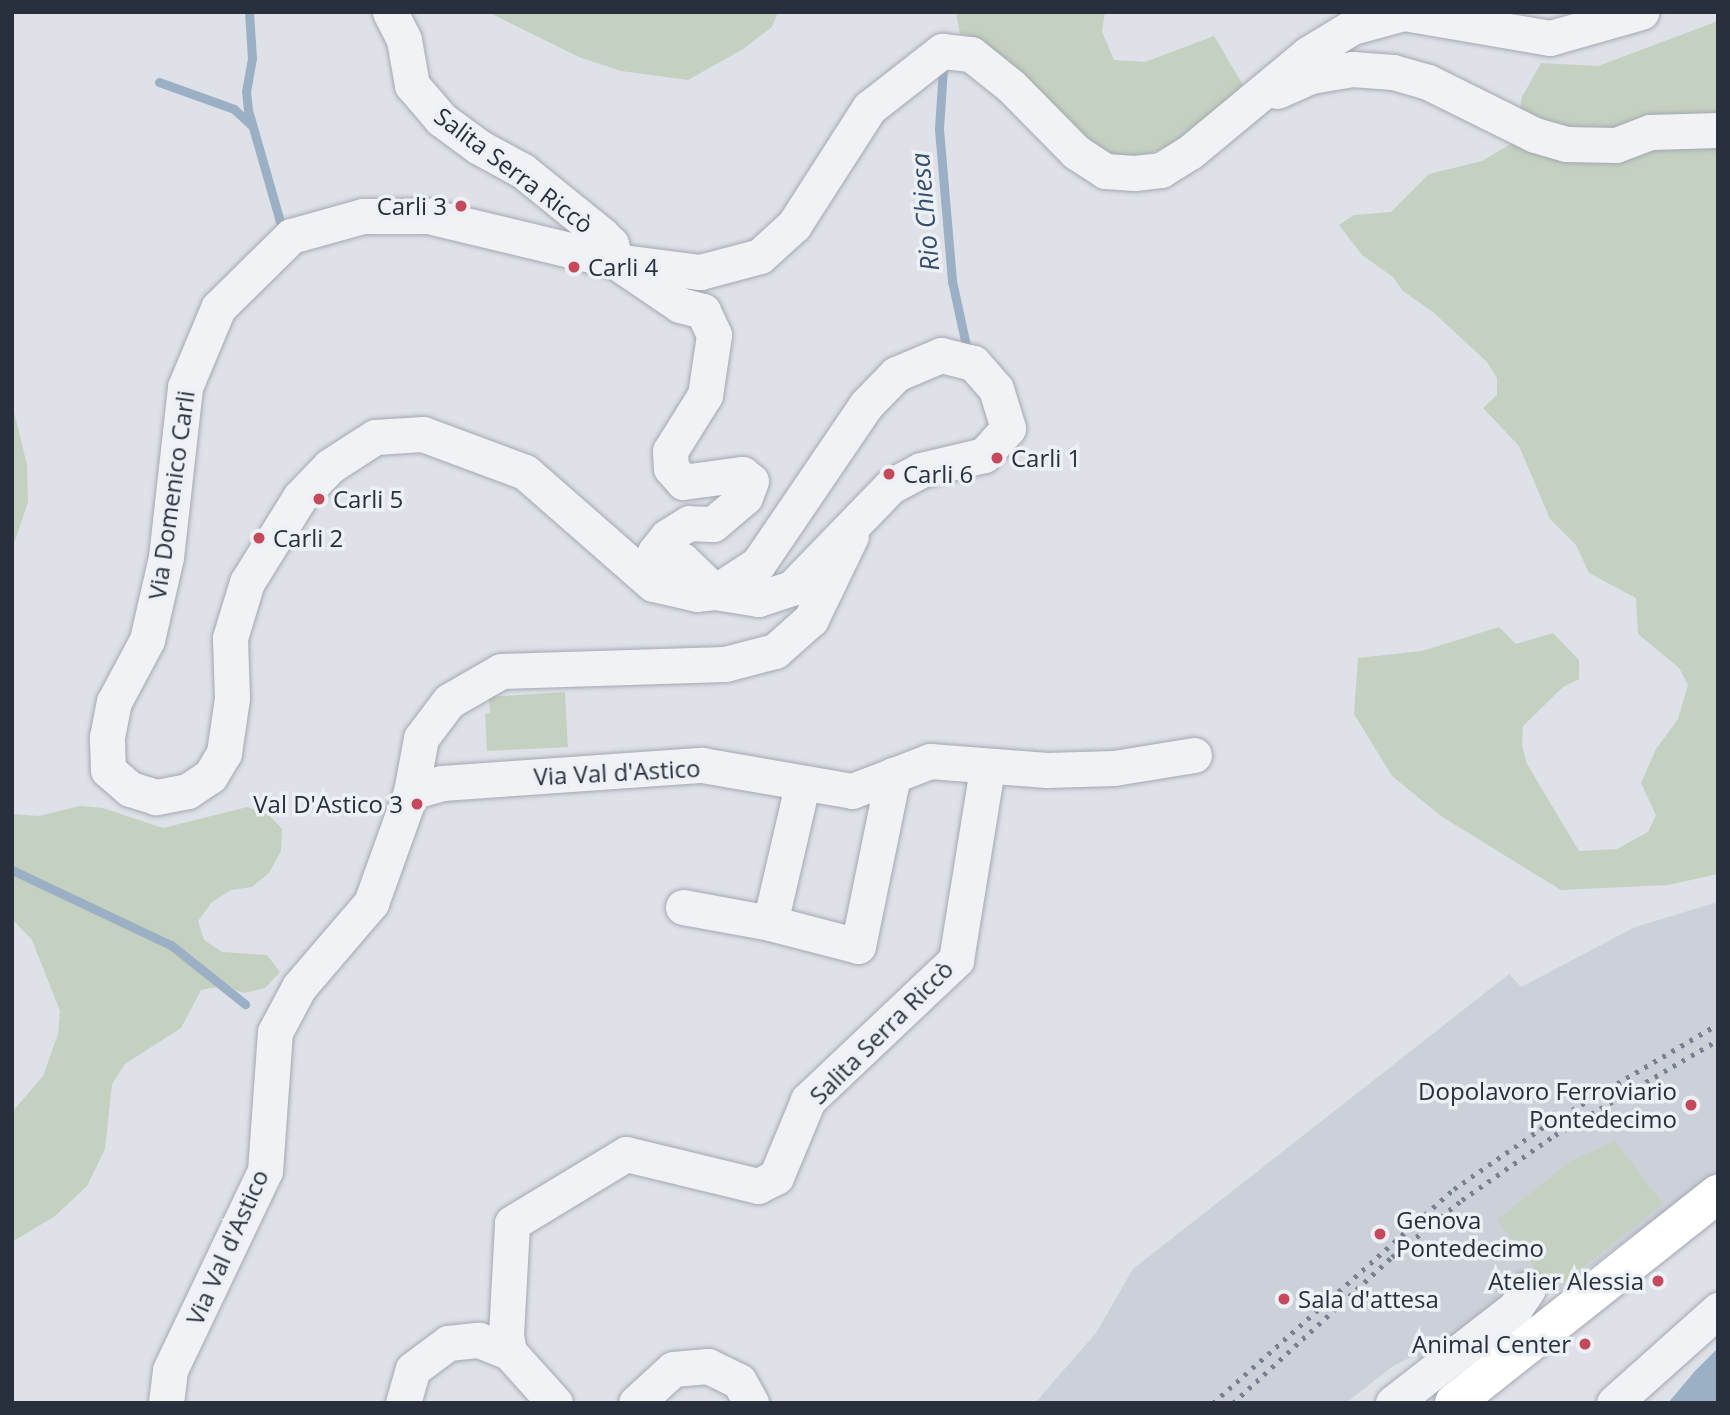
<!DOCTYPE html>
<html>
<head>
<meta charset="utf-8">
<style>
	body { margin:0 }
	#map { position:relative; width:1730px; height:1415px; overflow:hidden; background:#dee1e7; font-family:"Open Sans",sans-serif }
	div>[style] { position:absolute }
	.built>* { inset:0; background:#ccd0d9 }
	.green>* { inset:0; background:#c4d0c0 }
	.water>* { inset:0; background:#9bafc5 }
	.stream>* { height:9px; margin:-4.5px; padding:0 4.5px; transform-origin:4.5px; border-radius:4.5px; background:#9bafc5 }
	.roads { filter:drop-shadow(0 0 2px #a4a8b1) drop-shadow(0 0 2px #a4a8b1) }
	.minor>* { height:35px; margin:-17.5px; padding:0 17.5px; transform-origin:17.5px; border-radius:17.5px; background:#f0f2f5 }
	.major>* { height:38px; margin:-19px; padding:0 19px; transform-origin:19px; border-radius:19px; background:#fff }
	.rail>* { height:5px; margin-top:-2.5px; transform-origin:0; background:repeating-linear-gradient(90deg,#78818f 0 3.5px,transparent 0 10.5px) }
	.dots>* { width:19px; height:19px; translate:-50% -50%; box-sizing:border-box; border:4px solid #edf0f4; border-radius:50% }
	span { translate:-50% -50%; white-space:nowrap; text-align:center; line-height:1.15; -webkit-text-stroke:7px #edf0f4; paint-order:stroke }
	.street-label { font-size:24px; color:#282f3d }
	.poi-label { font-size:24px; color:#282f3d }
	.right { translate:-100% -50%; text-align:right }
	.left { translate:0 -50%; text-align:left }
	.water-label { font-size:26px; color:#354e6e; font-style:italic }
	.frame { position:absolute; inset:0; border:14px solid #282f3d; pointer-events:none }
</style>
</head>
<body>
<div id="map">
	<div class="built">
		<i style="clip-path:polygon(1718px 902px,1718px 1171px,1553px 1295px,1530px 1268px,1500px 1291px,1508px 1302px,1426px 1367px,1416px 1355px,1393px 1366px,1346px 1403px,1035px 1403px,1096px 1333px,1133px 1269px,1509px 974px,1521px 987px,1635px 927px)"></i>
	</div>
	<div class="green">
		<i style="clip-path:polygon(488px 12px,778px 12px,772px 27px,743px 49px,688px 80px,621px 71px,579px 57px)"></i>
		<i style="clip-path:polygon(956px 12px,1105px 12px,1102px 32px,1114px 60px,1145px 62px,1214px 36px,1243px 85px,1205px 122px,1167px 147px,1132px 159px,1098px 151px,978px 38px,960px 34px)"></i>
		<i style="clip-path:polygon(1718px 21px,1718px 874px,1668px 885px,1561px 890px,1441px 816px,1392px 776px,1354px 714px,1358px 658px,1422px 651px,1499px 627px,1516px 644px,1553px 633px,1579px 660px,1579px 679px,1563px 687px,1523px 726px,1522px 745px,1527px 764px,1579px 851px,1617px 849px,1648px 832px,1656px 815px,1641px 783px,1656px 749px,1678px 719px,1688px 685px,1679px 668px,1638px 634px,1636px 598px,1589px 573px,1576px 545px,1550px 519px,1519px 446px,1483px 408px,1497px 395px,1497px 378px,1487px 362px,1433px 312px,1403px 291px,1393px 277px,1362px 255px,1339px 225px,1354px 215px,1391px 212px,1429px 174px,1482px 161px,1514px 142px,1522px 97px,1541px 63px,1598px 66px)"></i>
		<i style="clip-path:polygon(12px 404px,27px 465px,28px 502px,12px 549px)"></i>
		<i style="clip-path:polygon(565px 692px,568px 747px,487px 751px,485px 714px,490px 713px,489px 697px)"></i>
		<i style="clip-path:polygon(80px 806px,103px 808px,163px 828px,247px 807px,268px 814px,282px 829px,281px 851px,269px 873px,252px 887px,231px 890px,212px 902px,198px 921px,204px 940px,222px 952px,267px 955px,280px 972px,265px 988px,244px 993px,223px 986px,201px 990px,181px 1028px,125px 1064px,112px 1084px,105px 1149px,87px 1186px,55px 1216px,12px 1242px,12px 1112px,43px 1076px,58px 1034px,60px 1011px,32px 940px,12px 919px,12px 814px,39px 816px)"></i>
		<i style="clip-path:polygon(1615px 1141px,1663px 1204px,1553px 1291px,1497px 1220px,1571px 1161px)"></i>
	</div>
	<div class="water">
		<i style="clip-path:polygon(1718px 1348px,1718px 1403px,1668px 1403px,1695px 1371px)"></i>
	</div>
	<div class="stream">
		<i style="left:249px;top:12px;width:46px;rotate:86.3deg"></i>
		<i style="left:252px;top:58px;width:34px;rotate:100deg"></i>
		<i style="left:246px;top:91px;width:19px;rotate:84deg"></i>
		<i style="left:248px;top:110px;width:120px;rotate:74deg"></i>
		<i style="left:943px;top:68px;width:61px;rotate:93.8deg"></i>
		<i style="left:939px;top:129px;width:153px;rotate:85.1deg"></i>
		<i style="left:952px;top:281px;width:71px;rotate:77.7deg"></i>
		<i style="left:159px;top:82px;width:80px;rotate:19.8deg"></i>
		<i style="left:234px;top:109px;width:23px;rotate:43deg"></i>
		<i style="left:12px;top:870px;width:176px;rotate:25.3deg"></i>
		<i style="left:171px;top:945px;width:95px;rotate:38.6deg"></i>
	</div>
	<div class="roads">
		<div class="minor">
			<i style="left:390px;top:12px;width:31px;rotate:63deg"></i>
			<i style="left:404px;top:40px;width:46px;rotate:79.9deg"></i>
			<i style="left:412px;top:85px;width:45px;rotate:49.5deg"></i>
			<i style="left:441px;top:119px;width:47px;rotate:36.4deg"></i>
			<i style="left:479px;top:147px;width:50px;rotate:28.6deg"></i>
			<i style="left:523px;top:171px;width:102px;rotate:39deg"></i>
			<i style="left:602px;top:235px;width:13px;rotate:45deg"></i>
			<i style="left:611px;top:244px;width:17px;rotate:77deg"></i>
			<i style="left:615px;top:261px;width:78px;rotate:34.1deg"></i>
			<i style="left:680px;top:305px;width:24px;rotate:15deg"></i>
			<i style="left:703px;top:311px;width:26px;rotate:65deg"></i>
			<i style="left:714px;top:335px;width:61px;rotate:98.5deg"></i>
			<i style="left:705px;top:395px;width:66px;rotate:122deg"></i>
			<i style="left:670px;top:451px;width:17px;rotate:87deg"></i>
			<i style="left:671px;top:468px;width:18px;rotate:49deg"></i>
			<i style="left:683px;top:482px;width:60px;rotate:-7.7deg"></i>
			<i style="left:742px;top:474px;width:11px;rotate:38deg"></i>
			<i style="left:751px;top:481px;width:17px;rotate:111deg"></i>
			<i style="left:745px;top:497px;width:42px;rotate:139.8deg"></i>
			<i style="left:713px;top:524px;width:24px;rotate:-178deg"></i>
			<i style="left:689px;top:523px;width:26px;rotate:148deg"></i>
			<i style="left:667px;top:537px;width:19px;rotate:129deg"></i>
			<i style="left:655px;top:552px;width:28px;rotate:17deg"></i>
			<i style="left:682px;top:560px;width:46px;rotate:44.1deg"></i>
			<i style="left:715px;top:592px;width:44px;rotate:9.2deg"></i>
			<i style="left:758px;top:599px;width:36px;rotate:-18deg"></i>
			<i style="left:792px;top:588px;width:142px;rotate:-45.9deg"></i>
			<i style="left:891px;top:486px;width:34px;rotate:-28deg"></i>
			<i style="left:921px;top:470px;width:65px;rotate:-13.4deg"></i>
			<i style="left:984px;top:455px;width:36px;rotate:-48deg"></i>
			<i style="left:1008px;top:428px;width:41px;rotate:-107.1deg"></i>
			<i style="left:996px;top:389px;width:35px;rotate:-131deg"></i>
			<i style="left:973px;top:363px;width:33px;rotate:-166deg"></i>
			<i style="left:941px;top:355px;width:49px;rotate:157.1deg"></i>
			<i style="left:896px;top:374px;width:43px;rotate:134.1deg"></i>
			<i style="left:866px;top:405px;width:192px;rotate:124.2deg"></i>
			<i style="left:758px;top:564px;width:51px;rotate:146.9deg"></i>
			<i style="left:715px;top:592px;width:18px;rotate:174deg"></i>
			<i style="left:697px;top:594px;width:45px;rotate:-167.2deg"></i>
			<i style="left:653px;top:584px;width:170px;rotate:-138.8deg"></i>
			<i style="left:525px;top:472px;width:109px;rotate:-159.6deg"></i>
			<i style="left:423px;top:434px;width:48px;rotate:176.4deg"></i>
			<i style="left:375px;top:437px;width:54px;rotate:147.2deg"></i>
			<i style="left:330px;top:466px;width:43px;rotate:134.1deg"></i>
			<i style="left:300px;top:497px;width:100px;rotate:121.9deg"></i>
			<i style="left:247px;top:582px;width:59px;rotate:106.9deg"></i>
			<i style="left:230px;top:638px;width:60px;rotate:88.1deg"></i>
			<i style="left:232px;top:698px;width:56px;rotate:98.3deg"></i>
			<i style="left:224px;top:753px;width:27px;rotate:121deg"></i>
			<i style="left:210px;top:776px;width:27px;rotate:146deg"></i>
			<i style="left:188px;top:791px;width:33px;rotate:169deg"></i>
			<i style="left:156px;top:797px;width:27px;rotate:-163deg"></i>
			<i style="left:130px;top:789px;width:29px;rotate:-139deg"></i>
			<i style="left:108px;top:770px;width:33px;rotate:-92deg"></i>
			<i style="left:107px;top:737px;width:36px;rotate:-79deg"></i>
			<i style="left:114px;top:702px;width:70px;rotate:-62deg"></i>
			<i style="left:147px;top:640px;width:85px;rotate:-77.1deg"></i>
			<i style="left:166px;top:557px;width:171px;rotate:-83.6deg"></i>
			<i style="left:185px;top:387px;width:86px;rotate:-67.3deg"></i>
			<i style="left:218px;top:308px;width:103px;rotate:-44.6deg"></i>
			<i style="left:291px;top:236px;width:75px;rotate:-15.5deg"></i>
			<i style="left:363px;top:216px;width:65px"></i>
			<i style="left:428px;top:216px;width:192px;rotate:13.5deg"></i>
			<i style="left:615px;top:261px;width:86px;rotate:7.4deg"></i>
			<i style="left:700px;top:272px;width:62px;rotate:-14.9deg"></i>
			<i style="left:760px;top:256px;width:46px;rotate:-42.4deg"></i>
			<i style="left:794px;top:225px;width:139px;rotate:-57.3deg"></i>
			<i style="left:869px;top:108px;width:93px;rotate:-38deg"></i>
			<i style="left:942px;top:51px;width:29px;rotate:6deg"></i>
			<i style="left:971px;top:54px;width:51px;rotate:38.7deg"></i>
			<i style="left:1011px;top:86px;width:93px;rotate:45.4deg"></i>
			<i style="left:1076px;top:152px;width:35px;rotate:33deg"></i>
			<i style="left:1105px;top:171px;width:29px;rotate:4deg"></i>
			<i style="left:1134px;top:173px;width:27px;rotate:-6deg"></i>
			<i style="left:1161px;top:170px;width:34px;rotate:-32deg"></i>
			<i style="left:1190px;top:152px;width:153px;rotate:-39.7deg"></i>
			<i style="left:1308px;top:54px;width:52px;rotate:-31.5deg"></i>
			<i style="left:1352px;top:27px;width:54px;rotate:-15.1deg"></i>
			<i style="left:1404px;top:13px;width:148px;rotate:9.7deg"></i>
			<i style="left:1550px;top:38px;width:95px;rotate:-15.9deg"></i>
			<i style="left:1277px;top:91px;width:37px;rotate:-24deg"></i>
			<i style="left:1311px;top:76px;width:42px;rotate:-9.7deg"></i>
			<i style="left:1352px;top:69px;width:41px;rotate:4.2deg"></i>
			<i style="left:1393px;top:72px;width:36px;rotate:16deg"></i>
			<i style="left:1428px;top:82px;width:119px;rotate:26.4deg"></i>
			<i style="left:1535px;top:135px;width:32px;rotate:16deg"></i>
			<i style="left:1566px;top:144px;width:50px;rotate:1.1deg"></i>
			<i style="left:1616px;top:145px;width:36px;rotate:-21deg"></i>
			<i style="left:1650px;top:132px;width:68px;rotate:-1.7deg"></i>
			<i style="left:411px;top:792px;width:32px;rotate:-16deg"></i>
			<i style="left:442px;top:783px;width:261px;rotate:-4deg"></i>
			<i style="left:702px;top:765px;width:152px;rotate:9.8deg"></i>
			<i style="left:852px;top:791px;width:84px;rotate:-21deg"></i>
			<i style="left:930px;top:761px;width:117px;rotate:4.4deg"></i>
			<i style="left:1047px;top:770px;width:67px;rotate:-1.7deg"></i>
			<i style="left:1114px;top:768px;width:81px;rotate:-9.2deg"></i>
			<i style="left:683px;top:907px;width:88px;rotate:10.4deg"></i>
			<i style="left:770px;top:923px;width:141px;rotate:-76.9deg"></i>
			<i style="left:770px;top:923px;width:91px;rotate:14.6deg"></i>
			<i style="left:858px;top:946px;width:175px;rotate:-78.4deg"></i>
			<i style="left:509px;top:1352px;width:17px;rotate:-100deg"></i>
			<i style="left:506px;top:1335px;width:112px;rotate:-86.9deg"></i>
			<i style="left:512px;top:1223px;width:133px;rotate:-31.2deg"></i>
			<i style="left:626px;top:1154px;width:136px;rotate:13.6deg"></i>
			<i style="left:758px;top:1186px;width:20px;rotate:-27deg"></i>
			<i style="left:776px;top:1177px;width:83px;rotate:-67.4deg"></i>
			<i style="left:808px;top:1100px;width:204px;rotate:-43.4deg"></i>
			<i style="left:956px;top:960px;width:193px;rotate:-80.8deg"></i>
			<i style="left:166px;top:1403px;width:33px;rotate:-83deg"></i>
			<i style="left:170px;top:1370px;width:221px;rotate:-64.5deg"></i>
			<i style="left:265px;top:1171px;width:139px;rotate:-85.9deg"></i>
			<i style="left:275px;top:1032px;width:51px;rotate:-61.9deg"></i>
			<i style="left:299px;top:987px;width:111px;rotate:-49.4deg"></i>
			<i style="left:371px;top:903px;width:118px;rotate:-70.2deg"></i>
			<i style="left:411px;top:792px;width:55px;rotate:-79.5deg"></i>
			<i style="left:421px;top:738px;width:46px;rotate:-52.9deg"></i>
			<i style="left:449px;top:701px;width:60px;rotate:-30deg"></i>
			<i style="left:501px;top:671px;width:224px;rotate:-1.8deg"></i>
			<i style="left:725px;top:664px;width:52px;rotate:-14.6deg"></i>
			<i style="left:775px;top:651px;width:48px;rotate:-41.6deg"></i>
			<i style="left:811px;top:619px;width:92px;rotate:-64.3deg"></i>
			<i style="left:403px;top:1403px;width:35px;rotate:-74deg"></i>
			<i style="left:413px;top:1369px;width:44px;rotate:-36.6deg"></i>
			<i style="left:448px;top:1343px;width:31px;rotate:-6deg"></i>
			<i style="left:479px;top:1340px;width:32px;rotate:22deg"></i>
			<i style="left:509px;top:1352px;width:69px;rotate:48deg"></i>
			<i style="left:636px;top:1403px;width:50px;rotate:-42.6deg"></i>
			<i style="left:673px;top:1369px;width:35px;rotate:-5deg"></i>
			<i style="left:708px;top:1366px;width:34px;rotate:26deg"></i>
			<i style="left:739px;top:1381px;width:25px;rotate:61deg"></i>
			<i style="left:1393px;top:1403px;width:155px;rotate:-37.9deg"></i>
			<i style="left:1515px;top:1308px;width:23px;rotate:-56deg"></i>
			<i style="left:1614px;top:1403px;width:140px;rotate:-41.8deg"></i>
		</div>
		<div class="major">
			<i style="left:1454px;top:1403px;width:337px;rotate:-38.4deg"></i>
		</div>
	</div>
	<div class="rail">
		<i style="left:1213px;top:1403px;width:322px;rotate:-41.6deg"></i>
		<i style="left:1454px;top:1189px;width:111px;rotate:-34.7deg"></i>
		<i style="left:1545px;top:1126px;width:201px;rotate:-30.5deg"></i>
		<i style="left:1233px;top:1403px;width:216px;rotate:-42.6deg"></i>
		<i style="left:1392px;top:1257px;width:90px;rotate:-39.2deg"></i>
		<i style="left:1462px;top:1200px;width:113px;rotate:-35deg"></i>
		<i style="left:1555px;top:1135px;width:189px;rotate:-30.2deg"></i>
	</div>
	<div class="dots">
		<i style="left:461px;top:206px;background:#c6495b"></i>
		<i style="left:574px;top:267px;background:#c6495b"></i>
		<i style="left:997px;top:458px;background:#c6495b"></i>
		<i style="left:889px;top:474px;background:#c6495b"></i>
		<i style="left:319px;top:499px;background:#c6495b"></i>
		<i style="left:259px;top:538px;background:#c6495b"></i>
		<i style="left:417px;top:804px;background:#c6495b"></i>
		<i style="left:1691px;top:1105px;background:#c6495b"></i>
		<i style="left:1380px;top:1234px;background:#c6495b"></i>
		<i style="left:1658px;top:1281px;background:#c6495b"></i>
		<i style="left:1284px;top:1299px;background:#c6495b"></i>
		<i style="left:1585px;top:1344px;background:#c6495b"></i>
	</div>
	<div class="street-label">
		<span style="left:514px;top:170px;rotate:37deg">Salita Serra Riccò</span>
		<span style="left:171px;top:495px;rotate:-82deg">Via Domenico Carli</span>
		<span style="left:617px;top:772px;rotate:-3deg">Via Val d'Astico</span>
		<span style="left:881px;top:1032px;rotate:-45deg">Salita Serra Riccò</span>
		<span style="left:227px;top:1247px;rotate:-66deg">Via Val d'Astico</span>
	</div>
	<div class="poi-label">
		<span class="right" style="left:447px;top:206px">Carli 3</span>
		<span class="left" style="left:588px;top:267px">Carli 4</span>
		<span class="left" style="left:1011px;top:458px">Carli 1</span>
		<span class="left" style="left:903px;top:474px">Carli 6</span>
		<span class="left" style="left:333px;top:499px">Carli 5</span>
		<span class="left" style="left:273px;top:538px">Carli 2</span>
		<span class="right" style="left:403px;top:804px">Val D'Astico 3</span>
		<span class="right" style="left:1677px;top:1105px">Dopolavoro Ferroviario<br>Pontedecimo</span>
		<span class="left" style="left:1396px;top:1234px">Genova<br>Pontedecimo</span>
		<span class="right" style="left:1644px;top:1281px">Atelier Alessia</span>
		<span class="left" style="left:1298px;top:1299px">Sala d'attesa</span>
		<span class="right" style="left:1571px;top:1344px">Animal Center</span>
	</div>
	<div class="water-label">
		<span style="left:925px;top:212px;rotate:-95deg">Rio Chiesa</span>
	</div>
	<div class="frame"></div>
</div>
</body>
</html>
